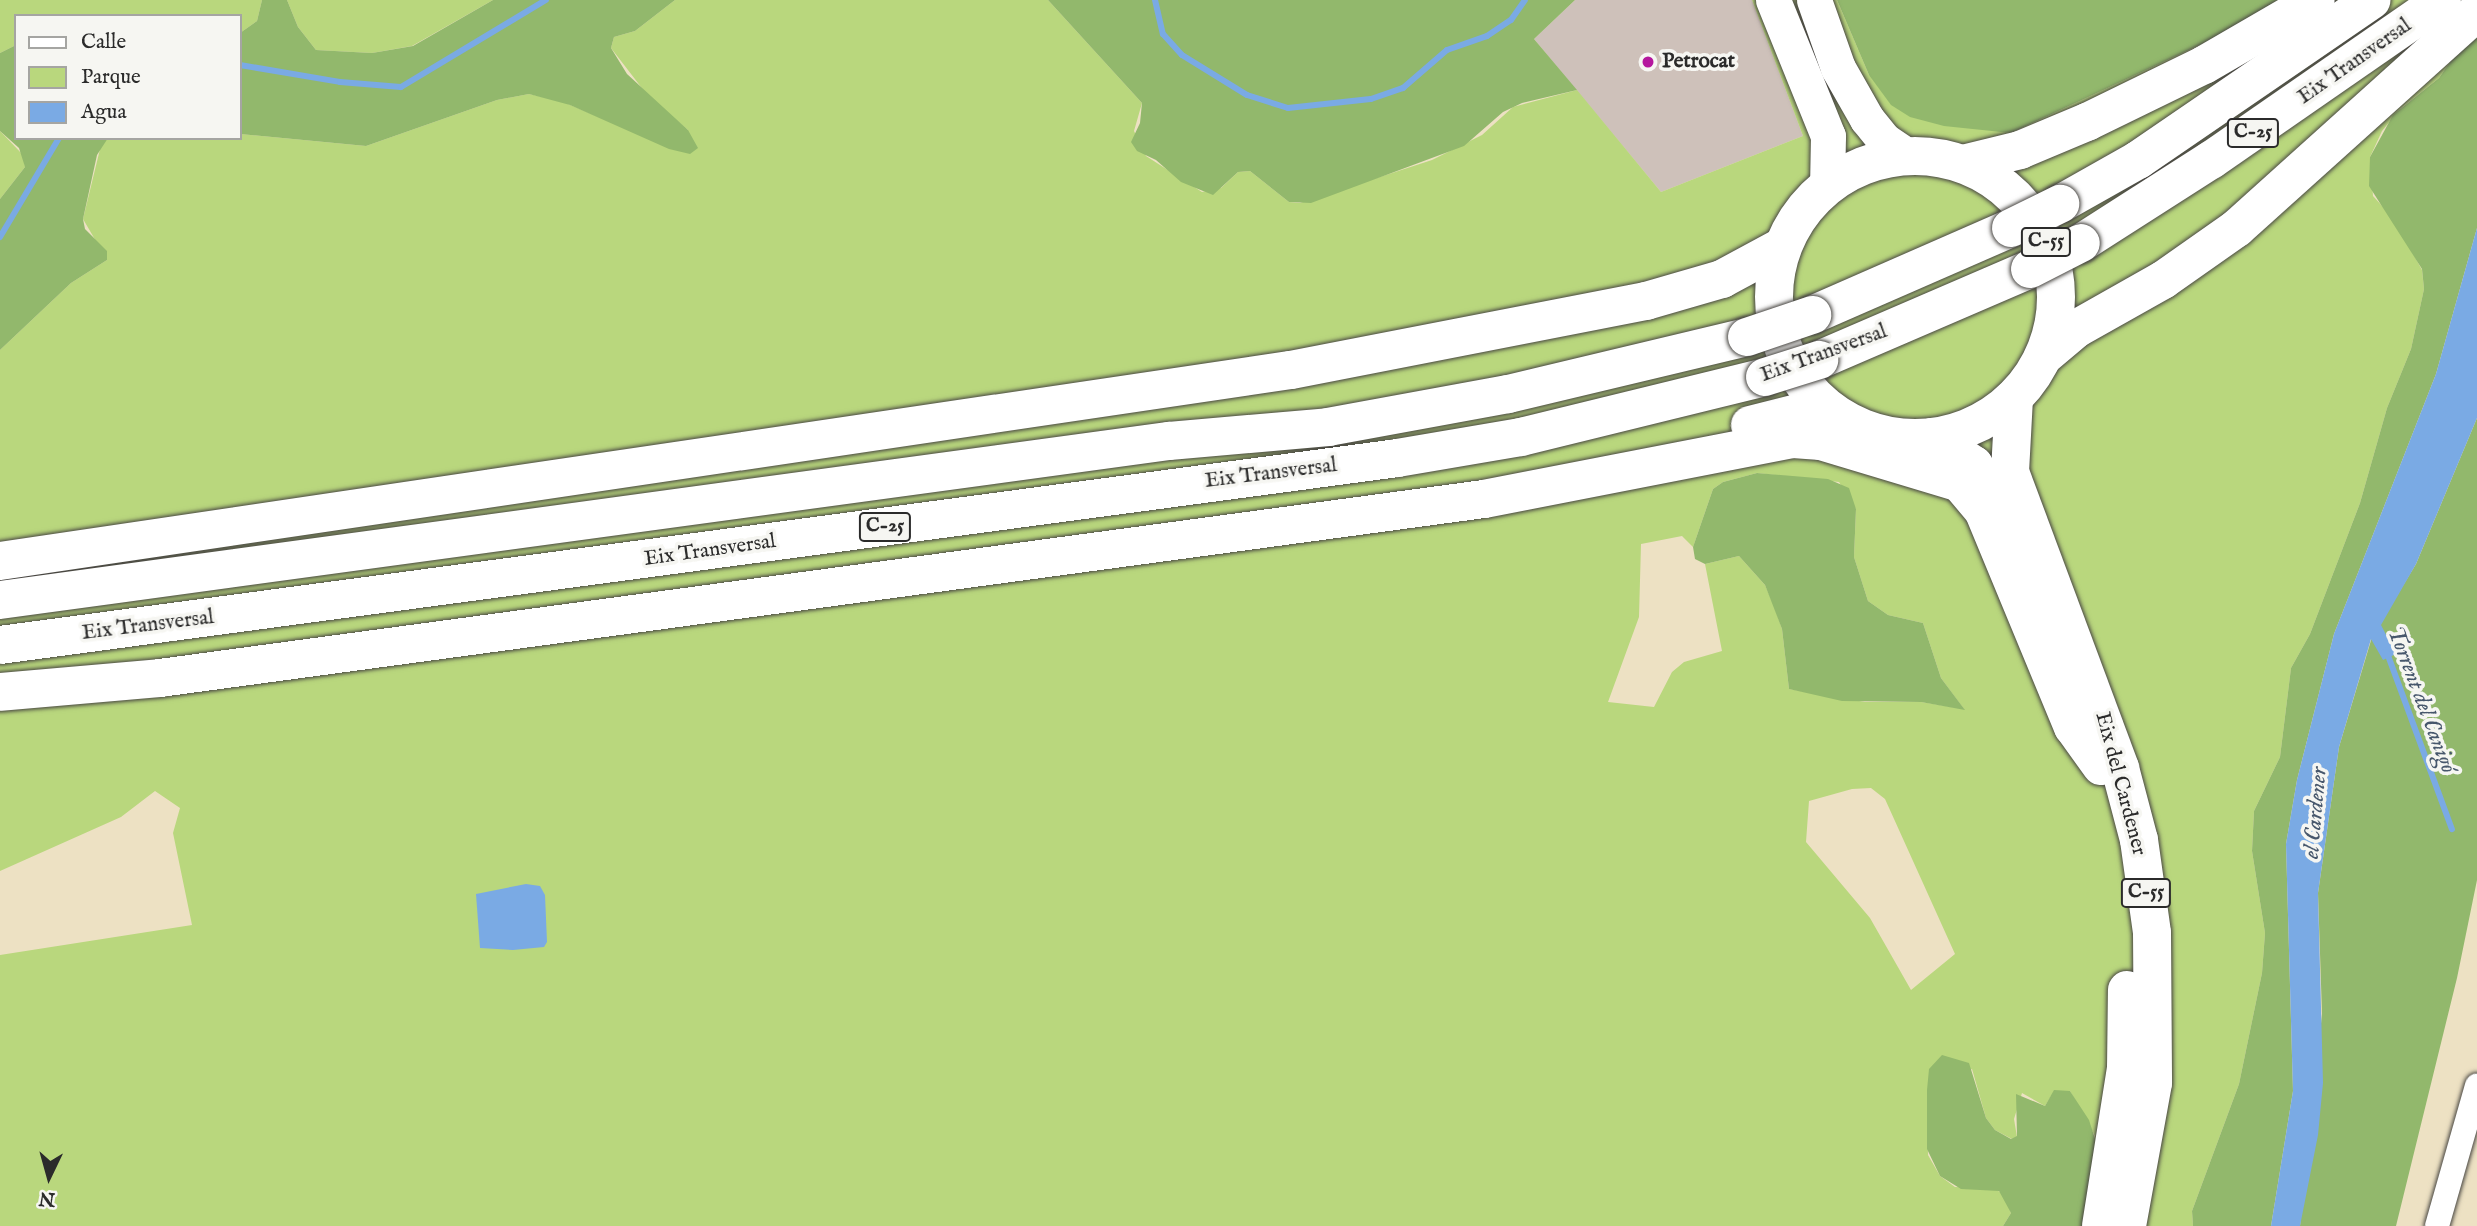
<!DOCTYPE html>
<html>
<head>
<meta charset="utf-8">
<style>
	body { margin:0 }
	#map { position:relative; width:2477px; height:1226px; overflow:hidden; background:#ede1c3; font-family:"IM FELL English",serif }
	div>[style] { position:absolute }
	.industrial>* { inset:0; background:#cec1ba }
	.green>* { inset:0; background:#b9d77d }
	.forest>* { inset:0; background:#92b86c }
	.water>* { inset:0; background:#7aaae4 }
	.stream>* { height:6px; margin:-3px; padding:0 3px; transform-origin:3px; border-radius:3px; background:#7aaae4 }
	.roads { filter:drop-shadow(0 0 2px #484642) drop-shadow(0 0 2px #484642) }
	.street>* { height:24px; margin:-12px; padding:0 12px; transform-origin:12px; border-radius:12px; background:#fff }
	.secondary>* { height:35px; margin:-17.5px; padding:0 17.5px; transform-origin:17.5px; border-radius:17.5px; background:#fff }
	.primary>* { height:38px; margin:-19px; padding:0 19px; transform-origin:19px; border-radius:19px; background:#fff }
	.primary>.ring { margin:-19px; padding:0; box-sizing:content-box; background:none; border:38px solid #fff; border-radius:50% }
	.highway>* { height:38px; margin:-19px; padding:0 19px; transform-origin:19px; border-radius:19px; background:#fff }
	.bridges { filter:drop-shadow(0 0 2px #484642) drop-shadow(0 0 2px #484642) }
	.highway-bridge>* { height:38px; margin:-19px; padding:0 19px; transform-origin:19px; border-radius:19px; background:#fff }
	.dots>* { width:19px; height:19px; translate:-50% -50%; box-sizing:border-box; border:4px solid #f6f6f2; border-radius:50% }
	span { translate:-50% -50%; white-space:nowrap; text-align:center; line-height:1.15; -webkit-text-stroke:7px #f6f6f2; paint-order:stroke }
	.shield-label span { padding:2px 5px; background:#f6f6f2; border:2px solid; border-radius:5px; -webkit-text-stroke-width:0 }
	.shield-label { font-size:19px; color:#2b2b2b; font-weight:700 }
	.poi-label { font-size:21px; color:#2b2b2b; font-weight:700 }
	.left { translate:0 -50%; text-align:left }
	.street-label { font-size:21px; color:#2b2b2b }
	.water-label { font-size:23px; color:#47576c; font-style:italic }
	.legend { position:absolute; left:14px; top:14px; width:228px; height:126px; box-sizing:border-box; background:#f6f6f2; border:2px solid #a5a5a2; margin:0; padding:9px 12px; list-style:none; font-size:21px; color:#2b2b2b }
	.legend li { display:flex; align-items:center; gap:14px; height:35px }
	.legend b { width:35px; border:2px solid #a5a5a2 }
	.north { position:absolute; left:14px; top:1142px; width:70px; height:70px; -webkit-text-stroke:5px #f6f6f2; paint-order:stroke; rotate:185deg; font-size:19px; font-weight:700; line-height:28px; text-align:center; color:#2b2b2b }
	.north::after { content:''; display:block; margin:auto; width:24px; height:32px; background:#2b2b2b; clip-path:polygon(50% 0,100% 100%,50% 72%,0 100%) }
</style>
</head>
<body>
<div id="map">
	<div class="industrial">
		<i style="clip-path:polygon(1575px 0,1752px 0,1803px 136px,1661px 192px,1534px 39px)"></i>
	</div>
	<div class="green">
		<i style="clip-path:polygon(0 0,262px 0,257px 21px,240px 33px,240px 16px,16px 16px,16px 45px,0 53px)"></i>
		<i style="clip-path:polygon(287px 0,493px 0,412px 46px,372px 53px,316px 50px,298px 27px)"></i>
		<i style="clip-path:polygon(evenodd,675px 0,1048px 0,1142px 103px,1134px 131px,1146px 156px,1202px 192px,1221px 188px,1238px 172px,1250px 171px,1289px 202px,1300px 203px,1432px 160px,1482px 135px,1513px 107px,1577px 90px,1661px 192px,1803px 136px,1752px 0,1837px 0,1869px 75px,2011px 133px,2219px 36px,2279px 0,2456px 0,2450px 62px,2439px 78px,2400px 109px,2382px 131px,2370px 157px,2373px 196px,2394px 219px,2422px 270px,2424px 289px,2411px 349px,2387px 408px,2360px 503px,2310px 634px,2291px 668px,2280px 757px,2254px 811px,2252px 851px,2265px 933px,2262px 973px,2239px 1084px,2192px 1211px,2193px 1226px,2086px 1226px,2095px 1136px,2070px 1091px,2051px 1096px,2045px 1106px,2022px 1093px,2014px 1119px,2017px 1137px,2012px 1139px,1995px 1130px,1986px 1118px,1972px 1069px,1927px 1090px,1928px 1155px,1940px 1176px,1955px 1187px,1994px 1188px,2004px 1195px,2011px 1213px,2003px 1226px,0 1226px,0 955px,192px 925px,173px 833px,180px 808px,155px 791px,121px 817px,0 871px,0 350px,71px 283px,107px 260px,83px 219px,101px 145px,108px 138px,240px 138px,240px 134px,366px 146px,497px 100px,529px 94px,561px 101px,679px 151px,688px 130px,648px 96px,611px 48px,614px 37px,635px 31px,675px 0,1757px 473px,1839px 482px,1856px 509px,1854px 557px,1868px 601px,1888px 615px,1923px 623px,1941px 678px,1964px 709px,1921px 702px,1865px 702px,1789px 689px,1782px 629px,1774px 606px,1765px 585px,1739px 556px,1705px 564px,1722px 651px,1684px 662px,1672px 672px,1654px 707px,1608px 702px,1639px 617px,1641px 544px,1682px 536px,1693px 547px,1713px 489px,1723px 482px,1757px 473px,675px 0,1871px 788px,1885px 799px,1955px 954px,1911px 990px,1870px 918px,1806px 842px,1809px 801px,1852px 789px,1871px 788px)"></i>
		<i style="clip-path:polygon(0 131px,24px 156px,25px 167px,0 199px)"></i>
	</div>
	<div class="forest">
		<i style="clip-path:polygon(262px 0,287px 0,298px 27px,316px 50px,372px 53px,413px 46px,493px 0,675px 0,635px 31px,614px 37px,611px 48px,627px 74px,688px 130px,698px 148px,690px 154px,669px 149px,570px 105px,529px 94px,497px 100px,366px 146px,240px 134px,240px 33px,257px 21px)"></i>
		<i style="clip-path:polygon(1048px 0,1575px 0,1534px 39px,1577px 90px,1522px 103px,1503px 112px,1464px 146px,1311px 203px,1289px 202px,1250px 171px,1238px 172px,1213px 195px,1181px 182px,1156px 160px,1137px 151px,1131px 142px,1140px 123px,1142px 103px)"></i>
		<i style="clip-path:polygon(1837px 0,2279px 0,2219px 36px,2011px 133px,1944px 126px,1910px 117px,1891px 105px,1869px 75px)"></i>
		<i style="clip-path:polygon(2456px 0,2477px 0,2477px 228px,2436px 374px,2334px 634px,2297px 780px,2286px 844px,2293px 1091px,2271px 1226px,2193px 1226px,2192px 1211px,2239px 1084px,2262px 973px,2265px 933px,2252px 851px,2254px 811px,2280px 757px,2291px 668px,2310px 634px,2360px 503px,2387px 408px,2411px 349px,2424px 289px,2422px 269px,2369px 186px,2370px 157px,2393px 115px,2439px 78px,2450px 62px)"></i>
		<i style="clip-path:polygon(16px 45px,16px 138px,108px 138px,97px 155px,83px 219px,85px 229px,107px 251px,107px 260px,71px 283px,0 350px,0 199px,25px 167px,19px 148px,0 131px,0 53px)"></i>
		<i style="clip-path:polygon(2477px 418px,2477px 880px,2457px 978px,2396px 1226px,2300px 1226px,2322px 1014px,2318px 893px,2339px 747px,2372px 637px,2416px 564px)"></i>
		<i style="clip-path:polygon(1757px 473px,1828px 479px,1849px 488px,1856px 509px,1854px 557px,1868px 601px,1888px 615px,1923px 623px,1941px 678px,1965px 710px,1921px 702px,1842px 701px,1789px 689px,1782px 629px,1765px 585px,1739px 556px,1705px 564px,1695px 559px,1693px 547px,1713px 489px,1723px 482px)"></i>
		<i style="clip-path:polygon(1942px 1055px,1969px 1063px,1986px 1118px,1995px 1130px,2011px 1139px,2017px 1136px,2016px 1094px,2045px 1106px,2054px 1090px,2070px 1091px,2089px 1120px,2096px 1142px,2086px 1226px,2003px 1226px,2011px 1213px,1999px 1191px,1961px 1189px,1940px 1176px,1927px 1149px,1927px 1090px,1929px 1069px)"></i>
	</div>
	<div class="water">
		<i style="clip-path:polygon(2477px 228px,2477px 418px,2416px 564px,2381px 625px,2396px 654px,2383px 660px,2371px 639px,2339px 747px,2318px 893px,2323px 1083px,2318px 1135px,2300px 1226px,2271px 1226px,2293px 1091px,2286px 844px,2297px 780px,2334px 634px,2436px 374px)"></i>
		<i style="clip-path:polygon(526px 884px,540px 886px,545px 895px,547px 942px,544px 947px,513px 950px,480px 948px,476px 894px)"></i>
	</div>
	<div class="stream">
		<i style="left:1155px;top:0;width:35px;rotate:77deg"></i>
		<i style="left:1163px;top:34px;width:28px;rotate:48deg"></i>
		<i style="left:1182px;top:55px;width:76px;rotate:31.6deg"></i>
		<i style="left:1247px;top:95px;width:43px;rotate:17.6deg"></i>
		<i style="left:1288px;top:108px;width:83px;rotate:-6.2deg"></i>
		<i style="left:1371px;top:99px;width:34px;rotate:-19deg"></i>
		<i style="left:1403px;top:88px;width:58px;rotate:-40.8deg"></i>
		<i style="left:1447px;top:50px;width:42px;rotate:-19.3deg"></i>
		<i style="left:1487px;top:36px;width:29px;rotate:-34deg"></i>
		<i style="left:1511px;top:20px;width:24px;rotate:-55deg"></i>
		<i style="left:240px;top:65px;width:101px;rotate:9.6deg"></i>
		<i style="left:340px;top:82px;width:61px;rotate:4.7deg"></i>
		<i style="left:401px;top:87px;width:169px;rotate:-31deg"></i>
		<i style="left:0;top:237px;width:115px;rotate:-59.2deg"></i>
		<i style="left:2386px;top:650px;width:191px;rotate:69.8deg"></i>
	</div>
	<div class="roads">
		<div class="street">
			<i style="left:2437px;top:1226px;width:146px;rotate:-74.1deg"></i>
		</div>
		<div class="secondary">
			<i style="left:1773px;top:0;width:147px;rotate:68deg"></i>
			<i style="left:1828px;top:136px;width:51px;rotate:91.1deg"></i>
			<i style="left:1814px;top:0;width:72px;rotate:70.6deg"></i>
			<i style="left:1838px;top:68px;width:59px;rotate:60.4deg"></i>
			<i style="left:1867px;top:119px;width:27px;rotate:51deg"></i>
			<i style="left:1884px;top:140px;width:29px;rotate:34deg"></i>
		</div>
		<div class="primary">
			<i class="ring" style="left:1774px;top:156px;width:244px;height:244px"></i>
			<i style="left:2014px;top:398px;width:74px;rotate:93.1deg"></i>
			<i style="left:2010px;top:472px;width:316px;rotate:69.6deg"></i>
			<i style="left:2120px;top:768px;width:74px;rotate:75.2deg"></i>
			<i style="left:2139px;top:840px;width:94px;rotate:82deg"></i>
			<i style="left:2152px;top:933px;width:150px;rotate:89.6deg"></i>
			<i style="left:2153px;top:1083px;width:145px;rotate:100.3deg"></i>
			<i style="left:1932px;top:437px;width:50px;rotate:33.7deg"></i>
			<i style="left:1974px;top:465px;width:70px;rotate:62deg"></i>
			<i style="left:2101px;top:1226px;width:160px;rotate:-81deg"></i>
			<i style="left:2126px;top:1068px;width:78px;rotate:-89.3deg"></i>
		</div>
		<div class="highway">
			<i style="left:1963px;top:164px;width:59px;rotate:-13.8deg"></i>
			<i style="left:2020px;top:150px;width:73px;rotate:-22.7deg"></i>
			<i style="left:2087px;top:122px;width:130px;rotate:-26deg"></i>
			<i style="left:2204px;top:65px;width:129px;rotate:-30.1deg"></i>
			<i style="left:2060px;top:204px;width:90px;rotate:-29.4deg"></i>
			<i style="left:2138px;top:160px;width:283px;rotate:-34.4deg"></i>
			<i style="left:2081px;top:243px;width:154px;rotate:-32.6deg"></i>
			<i style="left:2211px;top:160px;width:281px;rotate:-34.7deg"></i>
			<i style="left:1812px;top:315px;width:217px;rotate:-23.6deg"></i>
			<i style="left:2044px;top:356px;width:42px;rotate:-40.2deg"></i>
			<i style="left:2076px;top:329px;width:100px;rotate:-29.4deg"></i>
			<i style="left:2163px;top:280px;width:90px;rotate:-35.1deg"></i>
			<i style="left:2237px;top:228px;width:323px;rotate:-42deg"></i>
			<i style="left:1819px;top:360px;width:230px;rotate:-23.3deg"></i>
			<i style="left:1750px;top:425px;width:77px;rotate:-14.2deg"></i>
			<i style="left:0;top:561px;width:1305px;rotate:-8.42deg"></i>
			<i style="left:1291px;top:370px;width:362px;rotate:-11deg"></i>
			<i style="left:1646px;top:301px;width:79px;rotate:-16.1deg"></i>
			<i style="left:1722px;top:279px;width:69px;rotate:-28.4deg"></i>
			<i style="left:0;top:600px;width:1180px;rotate:-7.75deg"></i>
			<i style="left:1169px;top:441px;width:160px;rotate:-5deg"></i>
			<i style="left:1328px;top:427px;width:183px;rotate:-10.4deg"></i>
			<i style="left:1508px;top:394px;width:246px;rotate:-13.4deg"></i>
			<i style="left:0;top:645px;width:1409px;rotate:-7.62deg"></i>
			<i style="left:1397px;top:458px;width:126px;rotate:-9.6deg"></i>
			<i style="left:1521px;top:437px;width:251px;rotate:-13.8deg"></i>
			<i style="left:0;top:692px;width:161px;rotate:-5deg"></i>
			<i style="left:160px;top:678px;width:1336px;rotate:-7.7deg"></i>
			<i style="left:1484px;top:499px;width:315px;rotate:-11deg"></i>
			<i style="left:1793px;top:439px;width:28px;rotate:4deg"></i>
			<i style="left:1821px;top:441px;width:145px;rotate:16.8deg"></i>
			<i style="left:1960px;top:483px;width:35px;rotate:50deg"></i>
			<i style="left:1983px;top:510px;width:235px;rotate:67.5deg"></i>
			<i style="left:2073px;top:727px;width:48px;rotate:54.3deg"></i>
		</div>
	</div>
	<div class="bridges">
		<div class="highway-bridge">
			<i style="left:2011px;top:228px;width:55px;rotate:-26.1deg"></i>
			<i style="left:2030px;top:269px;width:57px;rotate:-27deg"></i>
			<i style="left:1747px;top:337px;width:69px;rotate:-18.7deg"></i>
			<i style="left:1765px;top:377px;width:57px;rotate:-17.5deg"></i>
		</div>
	</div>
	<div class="dots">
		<i style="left:1648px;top:62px;background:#b5179e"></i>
	</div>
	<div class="shield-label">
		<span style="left:2253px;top:133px">C-25</span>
		<span style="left:2046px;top:242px">C-55</span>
		<span style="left:885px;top:527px">C-25</span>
		<span style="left:2146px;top:893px">C-55</span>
	</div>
	<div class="poi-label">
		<span class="left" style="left:1662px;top:62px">Petrocat</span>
	</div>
	<div class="street-label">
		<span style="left:2355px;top:62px;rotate:-35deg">Eix Transversal</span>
		<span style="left:1824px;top:354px;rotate:-20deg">Eix Transversal</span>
		<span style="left:1271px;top:474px;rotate:-7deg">Eix Transversal</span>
		<span style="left:710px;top:551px;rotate:-8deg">Eix Transversal</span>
		<span style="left:148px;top:626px;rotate:-7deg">Eix Transversal</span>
		<span style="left:2120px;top:784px;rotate:75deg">Eix del Cardener</span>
	</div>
	<div class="water-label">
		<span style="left:2421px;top:700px;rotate:69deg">Torrent del Canigó</span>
		<span style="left:2316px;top:813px;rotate:-85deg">el Cardener</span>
	</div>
	<ul class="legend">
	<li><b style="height:9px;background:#fff"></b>Calle</li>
	<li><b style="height:19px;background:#b9d77d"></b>Parque</li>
	<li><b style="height:19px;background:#7aaae4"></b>Agua</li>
	</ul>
	<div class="north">N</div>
</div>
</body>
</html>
